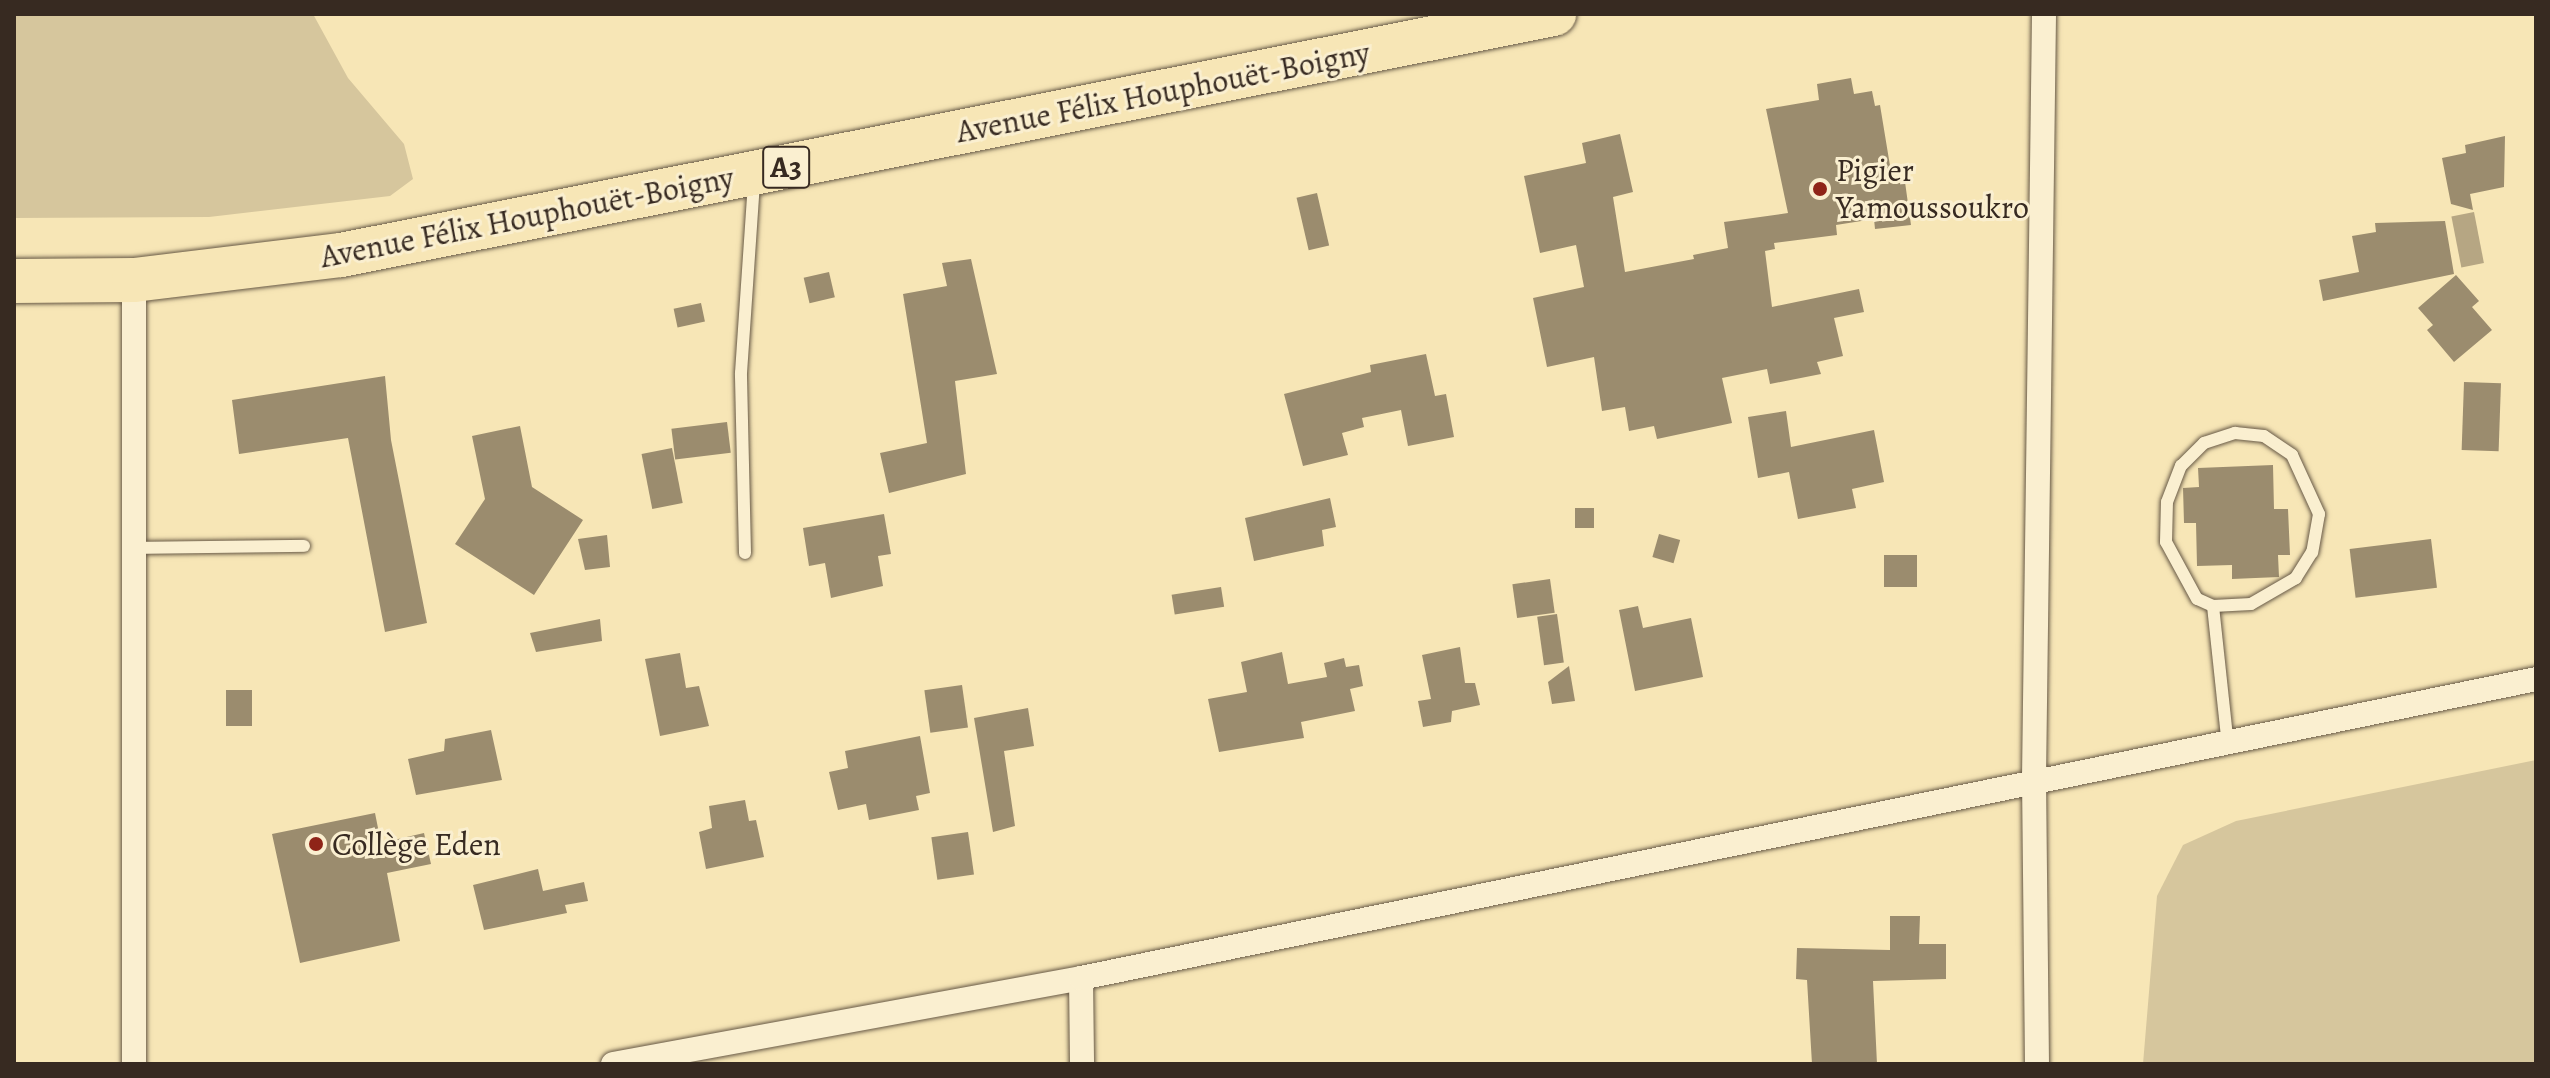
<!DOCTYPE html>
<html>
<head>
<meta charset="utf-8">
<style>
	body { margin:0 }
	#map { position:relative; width:2550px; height:1078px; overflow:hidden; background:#f7e6b6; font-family:Alegreya,serif }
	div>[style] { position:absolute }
	.green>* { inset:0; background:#d6c69d }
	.water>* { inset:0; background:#b6a683; transform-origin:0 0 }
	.building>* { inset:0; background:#9b8c6e; transform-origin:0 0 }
	.roads { filter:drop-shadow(0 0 2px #675946) drop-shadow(0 0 2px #675946) }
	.lane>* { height:12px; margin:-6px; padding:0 6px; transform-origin:6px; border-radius:6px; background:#faefd0 }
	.street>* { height:24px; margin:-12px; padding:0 12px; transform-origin:12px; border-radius:12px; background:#faefd0 }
	.highway>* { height:44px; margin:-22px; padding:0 22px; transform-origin:22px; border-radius:22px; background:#f7e6b6 }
	.dots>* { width:22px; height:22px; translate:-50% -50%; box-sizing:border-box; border:4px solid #faefd0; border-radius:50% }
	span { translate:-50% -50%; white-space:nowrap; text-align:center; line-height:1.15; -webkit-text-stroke:6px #faefd0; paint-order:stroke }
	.shield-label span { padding:2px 6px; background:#faefd0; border:2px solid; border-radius:6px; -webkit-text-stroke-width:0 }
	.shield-label { font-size:30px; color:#372a21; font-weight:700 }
	.street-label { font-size:32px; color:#372a21 }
	.poi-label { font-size:32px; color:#372a21 }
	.left { translate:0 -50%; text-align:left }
	.frame { position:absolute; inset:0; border:16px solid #372a21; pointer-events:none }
</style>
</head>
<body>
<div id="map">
	<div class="green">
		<i style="clip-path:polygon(14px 14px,313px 14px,348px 78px,404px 144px,413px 179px,390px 196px,209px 217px,14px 218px)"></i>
		<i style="clip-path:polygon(2536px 760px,2536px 1064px,2143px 1064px,2157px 896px,2183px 845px,2236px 821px)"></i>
	</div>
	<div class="water">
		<i style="left:2474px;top:212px;width:52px;height:23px;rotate:79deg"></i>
	</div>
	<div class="building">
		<i style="clip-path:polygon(1851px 78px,1854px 94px,1872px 91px,1875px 106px,1880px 105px,1893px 184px,1905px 182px,1911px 225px,1875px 229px,1874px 219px,1836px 225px,1837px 235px,1774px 243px,1775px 249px,1765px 251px,1772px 307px,1859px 289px,1864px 312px,1834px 318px,1843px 356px,1817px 362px,1821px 374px,1770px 384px,1767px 369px,1722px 378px,1732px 423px,1657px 439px,1654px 426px,1629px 431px,1625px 407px,1602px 411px,1594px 357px,1547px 367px,1533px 298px,1584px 287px,1576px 245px,1540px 253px,1524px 176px,1586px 163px,1582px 143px,1620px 134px,1633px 192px,1613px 197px,1625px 272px,1694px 259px,1693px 255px,1728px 248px,1724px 222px,1788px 213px,1766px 109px,1819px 100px,1817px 84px)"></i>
		<i style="clip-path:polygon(2505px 136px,2504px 187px,2470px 194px,2473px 210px,2451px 204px,2442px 158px,2466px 153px,2465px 145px)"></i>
		<i style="left:1317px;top:193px;width:54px;height:21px;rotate:77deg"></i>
		<i style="clip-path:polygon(2445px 221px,2454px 274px,2323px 301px,2319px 280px,2359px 272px,2352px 236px,2376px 232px,2375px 223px)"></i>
		<i style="clip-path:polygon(971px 259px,997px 374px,955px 381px,966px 474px,889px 493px,880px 453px,927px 443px,903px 294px,947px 286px,942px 263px)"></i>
		<i style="left:829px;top:272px;width:26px;height:26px;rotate:77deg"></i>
		<i style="clip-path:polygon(2456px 275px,2479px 301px,2472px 307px,2492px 330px,2454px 362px,2427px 330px,2433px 325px,2418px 308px)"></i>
		<i style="left:701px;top:303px;width:19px;height:28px;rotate:78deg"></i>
		<i style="clip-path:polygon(1426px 354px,1435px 396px,1446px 394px,1454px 437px,1408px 446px,1401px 410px,1362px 418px,1364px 427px,1342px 433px,1348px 455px,1303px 466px,1284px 394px,1371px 372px,1370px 365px)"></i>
		<i style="clip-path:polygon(385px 376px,391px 440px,427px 623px,385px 632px,348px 438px,239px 454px,232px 400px)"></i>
		<i style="left:2464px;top:382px;width:37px;height:68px;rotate:2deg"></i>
		<i style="clip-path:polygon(1786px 411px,1791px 447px,1874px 430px,1884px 482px,1852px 489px,1856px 508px,1798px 519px,1789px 472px,1758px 478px,1748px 417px)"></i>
		<i style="left:727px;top:422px;width:31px;height:56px;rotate:83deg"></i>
		<i style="clip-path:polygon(520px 426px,532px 487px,583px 520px,534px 595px,455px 544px,485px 499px,472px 436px)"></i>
		<i style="left:672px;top:448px;width:56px;height:31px;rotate:79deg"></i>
		<i style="clip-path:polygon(2273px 465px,2274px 509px,2288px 509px,2290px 555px,2278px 555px,2279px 577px,2232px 579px,2232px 565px,2197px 566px,2196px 523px,2184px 523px,2183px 488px,2199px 487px,2198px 468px)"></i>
		<i style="clip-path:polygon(1330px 498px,1336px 527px,1322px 530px,1324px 546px,1254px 561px,1245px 518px)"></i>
		<i style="left:1575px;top:508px;width:19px;height:20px"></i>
		<i style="clip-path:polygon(884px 514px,891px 554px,878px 556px,883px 586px,831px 598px,825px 563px,809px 566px,803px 528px)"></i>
		<i style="left:1659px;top:534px;width:22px;height:24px;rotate:16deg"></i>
		<i style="clip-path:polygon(607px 535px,610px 567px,585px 570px,578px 539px)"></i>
		<i style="left:2431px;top:539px;width:49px;height:82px;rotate:83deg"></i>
		<i style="left:1884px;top:555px;width:33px;height:32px"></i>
		<i style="left:1550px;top:579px;width:34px;height:38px;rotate:82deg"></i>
		<i style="left:1221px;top:587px;width:20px;height:50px;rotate:81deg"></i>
		<i style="clip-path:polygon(1638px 606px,1643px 628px,1691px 618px,1703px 677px,1635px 691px,1619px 610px)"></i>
		<i style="left:1557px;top:614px;width:49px;height:20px;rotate:82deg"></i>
		<i style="clip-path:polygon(600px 619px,602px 641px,536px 652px,530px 633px)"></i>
		<i style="clip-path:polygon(1460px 647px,1465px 683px,1475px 683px,1480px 705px,1452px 711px,1451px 722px,1423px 727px,1418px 701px,1431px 699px,1422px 655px)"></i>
		<i style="clip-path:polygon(1282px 652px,1288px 684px,1327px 677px,1324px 663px,1344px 658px,1346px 667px,1359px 665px,1363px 686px,1350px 689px,1355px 711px,1301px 722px,1304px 738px,1219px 752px,1208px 699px,1247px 692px,1241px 662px)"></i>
		<i style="clip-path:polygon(680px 653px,686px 688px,699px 686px,709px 726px,660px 736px,645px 659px)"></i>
		<i style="clip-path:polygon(1569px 666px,1575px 701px,1552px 704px,1548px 682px)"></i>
		<i style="left:962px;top:685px;width:43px;height:38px;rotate:82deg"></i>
		<i style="left:252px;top:690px;width:36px;height:26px;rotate:90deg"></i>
		<i style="clip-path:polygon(1028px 708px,1034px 746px,1004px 751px,1015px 826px,993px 832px,974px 718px)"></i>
		<i style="clip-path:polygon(491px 730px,502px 780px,416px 795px,408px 759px,444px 751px,445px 739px)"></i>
		<i style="clip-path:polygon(920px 736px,930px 793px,916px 796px,919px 810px,869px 820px,866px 804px,838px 810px,829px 772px,848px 768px,845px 751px)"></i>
		<i style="clip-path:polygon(745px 800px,749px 821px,756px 820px,764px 857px,706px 869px,699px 832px,712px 828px,709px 806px)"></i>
		<i style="clip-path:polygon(375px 813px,381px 843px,424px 833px,431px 864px,387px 873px,400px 941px,300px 963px,272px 834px)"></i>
		<i style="left:968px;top:832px;width:43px;height:37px;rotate:82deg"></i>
		<i style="clip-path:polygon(538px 869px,543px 891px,584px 882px,588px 901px,565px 905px,567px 913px,484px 930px,473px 885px)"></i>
		<i style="clip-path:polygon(1890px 916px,1920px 916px,1919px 944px,1946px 944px,1946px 979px,1873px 981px,1877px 1064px,1812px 1064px,1807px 980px,1796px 979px,1797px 948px,1890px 950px)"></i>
	</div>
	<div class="roads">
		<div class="lane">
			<i style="left:2235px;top:433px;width:29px;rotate:6deg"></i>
			<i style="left:2264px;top:436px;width:34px;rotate:34deg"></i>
			<i style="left:2292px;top:455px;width:65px;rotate:65.4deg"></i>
			<i style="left:2319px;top:514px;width:39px;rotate:100deg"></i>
			<i style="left:2312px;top:552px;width:31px;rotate:122deg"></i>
			<i style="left:2296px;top:578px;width:52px;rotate:150deg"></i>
			<i style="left:2251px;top:604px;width:38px;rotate:177deg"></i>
			<i style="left:2213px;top:606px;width:17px;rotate:-156deg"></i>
			<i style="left:2197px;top:599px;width:65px;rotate:-118.5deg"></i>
			<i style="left:2166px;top:542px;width:40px;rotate:-88.6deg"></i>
			<i style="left:2167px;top:502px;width:39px;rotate:-69deg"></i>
			<i style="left:2181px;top:466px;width:33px;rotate:-45deg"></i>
			<i style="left:2204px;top:443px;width:33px;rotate:-18deg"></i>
			<i style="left:134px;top:548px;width:170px;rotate:-0.7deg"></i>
			<i style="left:745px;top:553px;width:180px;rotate:-91.3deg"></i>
			<i style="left:741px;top:373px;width:192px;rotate:-86.1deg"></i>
			<i style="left:2213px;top:606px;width:133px;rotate:83.9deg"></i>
		</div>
		<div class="street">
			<i style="left:1081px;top:978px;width:86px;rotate:89.3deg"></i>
			<i style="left:134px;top:1064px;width:784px;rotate:-90deg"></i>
			<i style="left:613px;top:1064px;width:476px;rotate:-10.4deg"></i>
			<i style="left:1081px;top:978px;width:1485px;rotate:-11.61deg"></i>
			<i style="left:2037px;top:1064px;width:285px;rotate:-90.6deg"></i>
			<i style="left:2034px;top:779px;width:765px;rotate:-89.25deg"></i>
		</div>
		<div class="highway">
			<i style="left:14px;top:281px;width:120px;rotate:-0.5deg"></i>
			<i style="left:134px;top:280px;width:209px;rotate:-6.9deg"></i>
			<i style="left:341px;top:255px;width:1237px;rotate:-11.24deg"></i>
		</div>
	</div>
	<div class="dots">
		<i style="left:1820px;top:189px;background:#8f2418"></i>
		<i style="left:316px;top:844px;background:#8f2418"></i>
	</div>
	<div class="shield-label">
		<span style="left:786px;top:167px">A3</span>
	</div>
	<div class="street-label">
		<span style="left:1163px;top:92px;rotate:-11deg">Avenue Félix Houphouët-Boigny</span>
		<span style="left:527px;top:217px;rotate:-11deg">Avenue Félix Houphouët-Boigny</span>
	</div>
	<div class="poi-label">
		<span class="left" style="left:1836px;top:189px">Pigier<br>Yamoussoukro</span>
		<span class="left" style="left:332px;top:844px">Collège Eden</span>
	</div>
	<div class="frame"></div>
</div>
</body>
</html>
